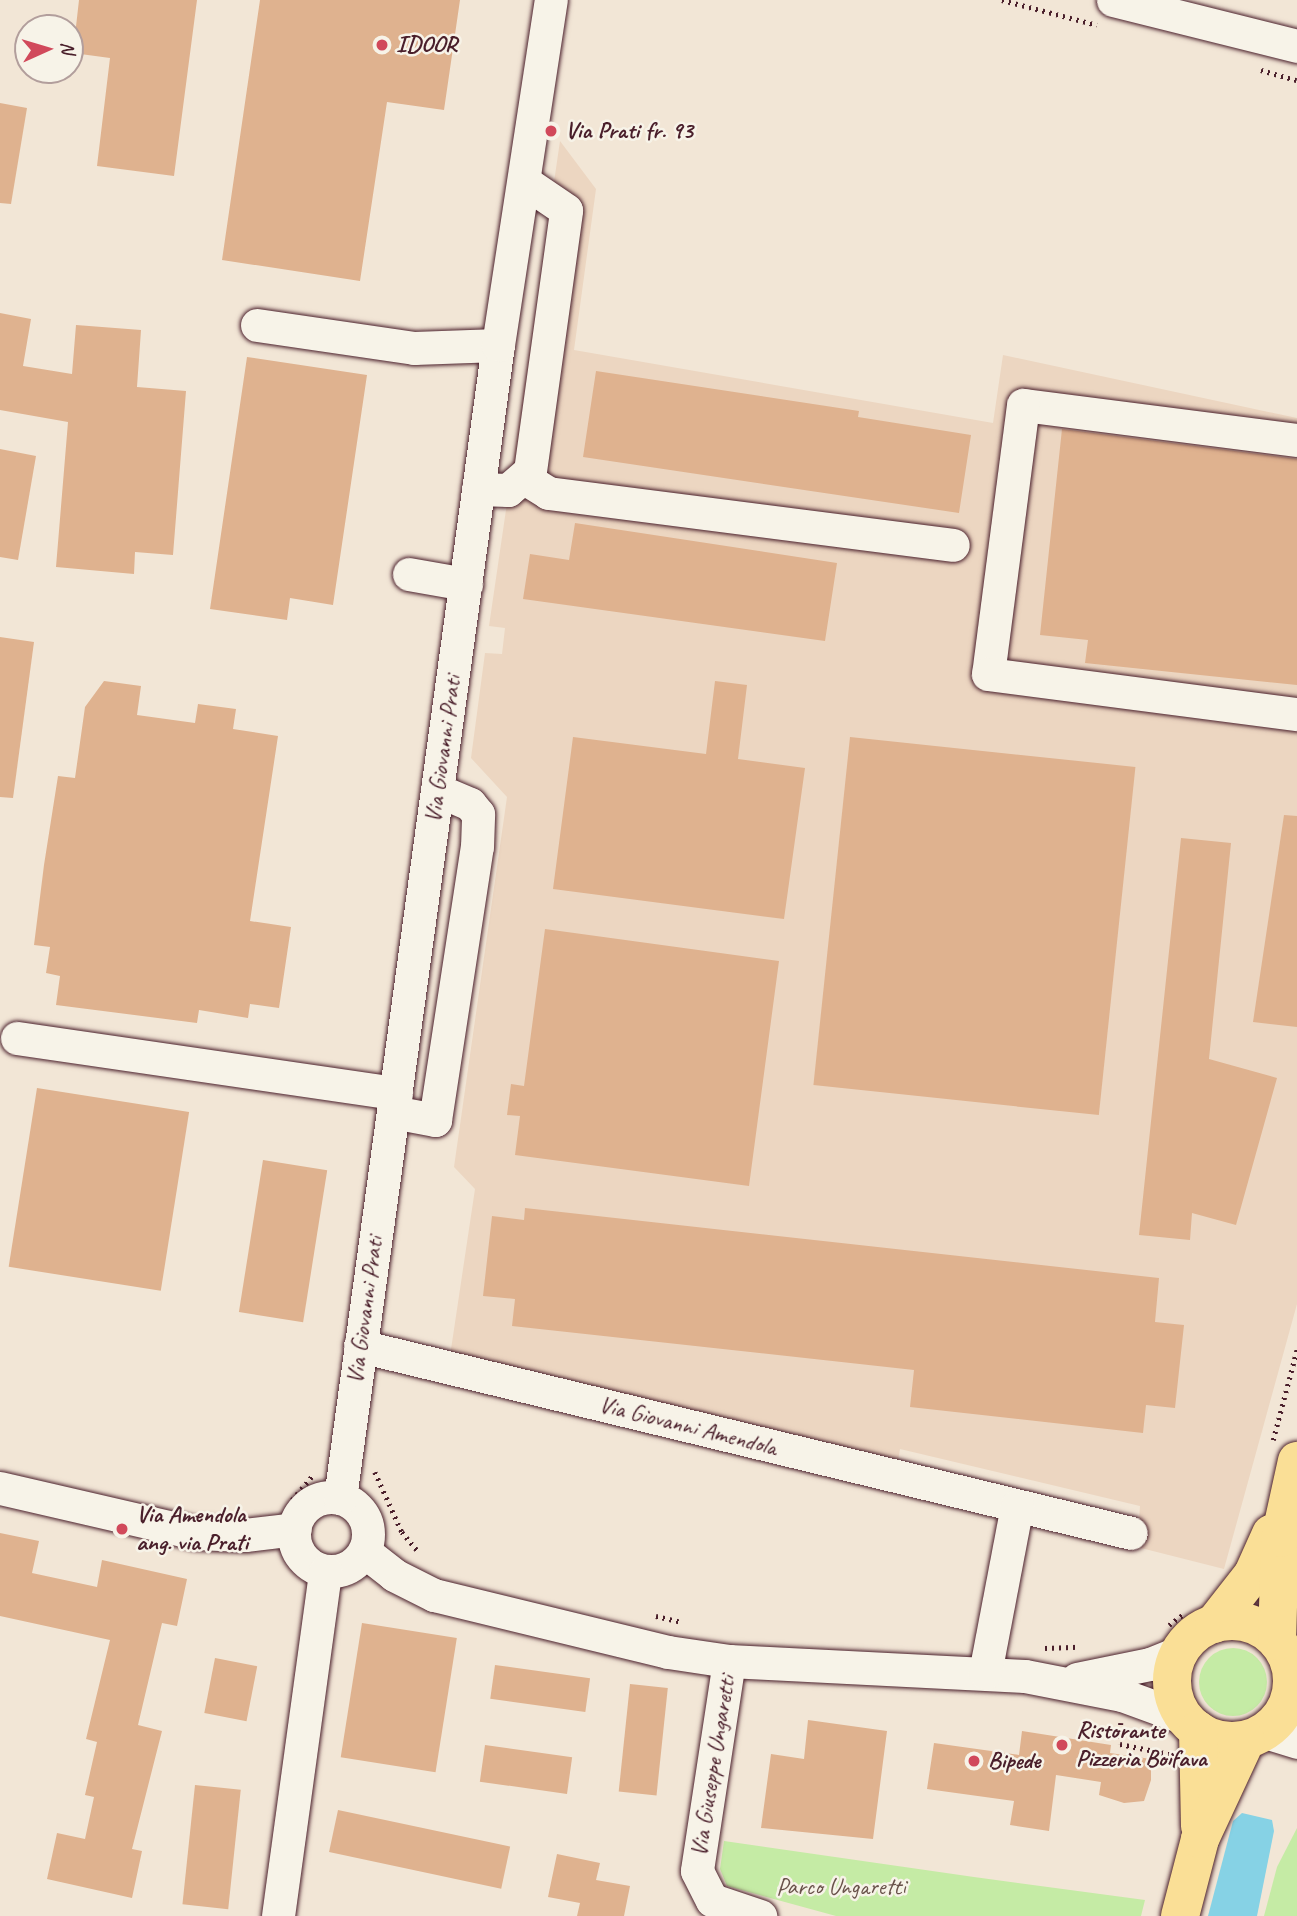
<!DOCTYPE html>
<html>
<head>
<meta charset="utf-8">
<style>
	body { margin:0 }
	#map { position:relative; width:1297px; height:1916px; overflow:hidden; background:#f2e6d6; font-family:Caveat,sans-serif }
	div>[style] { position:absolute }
	.built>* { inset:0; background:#ecd6c1 }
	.green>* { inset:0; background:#c5eba5 }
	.round { border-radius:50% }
	.water>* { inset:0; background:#86d2e5 }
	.building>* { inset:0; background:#dfb28f; transform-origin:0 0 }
	.path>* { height:4.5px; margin-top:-2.25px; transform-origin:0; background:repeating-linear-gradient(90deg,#4a1f2b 0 2px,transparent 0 7px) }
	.roads { filter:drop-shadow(0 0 2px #4a1f2b) drop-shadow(0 0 2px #4a1f2b) }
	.minor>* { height:33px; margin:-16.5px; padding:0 16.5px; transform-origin:16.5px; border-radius:16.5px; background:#f7f3e8 }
	.minor>.ring { margin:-16.5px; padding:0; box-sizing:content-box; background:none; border:33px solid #f7f3e8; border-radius:50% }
	.major>* { height:38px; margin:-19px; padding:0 19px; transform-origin:19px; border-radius:19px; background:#fadf96 }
	.major>.ring { margin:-19px; padding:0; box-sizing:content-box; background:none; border:38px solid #fadf96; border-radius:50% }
	.dots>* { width:19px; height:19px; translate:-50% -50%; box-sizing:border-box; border:4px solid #f7f3e8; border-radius:50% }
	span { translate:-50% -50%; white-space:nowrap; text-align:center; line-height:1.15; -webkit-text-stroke:5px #f7f3e8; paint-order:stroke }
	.poi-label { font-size:24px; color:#4a1f2b; font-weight:700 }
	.left { translate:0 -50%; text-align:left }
	.street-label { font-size:24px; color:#4a1f2b }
	.park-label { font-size:24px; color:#69524a }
	.north { position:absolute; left:14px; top:14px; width:70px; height:70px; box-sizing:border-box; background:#f7f3e8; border:2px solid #b29e9c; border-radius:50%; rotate:86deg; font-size:19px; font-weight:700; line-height:28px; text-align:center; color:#4a1f2b }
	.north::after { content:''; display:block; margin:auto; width:24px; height:32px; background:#d1495b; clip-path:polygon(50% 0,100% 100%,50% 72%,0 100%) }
</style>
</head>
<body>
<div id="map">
	<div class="built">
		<i style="clip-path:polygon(560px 141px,596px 189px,574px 350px,993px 423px,1003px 355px,1297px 418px,1297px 1304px,1224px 1569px,1137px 1547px,1140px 1506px,900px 1449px,897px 1467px,450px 1356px,475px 1189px,454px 1167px,507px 797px,471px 758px,485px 653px,502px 654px,505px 628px,489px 626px)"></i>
	</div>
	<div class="green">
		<i class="round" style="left:1199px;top:1648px;width:68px;height:68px"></i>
		<i style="clip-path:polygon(1297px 1828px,1297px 1916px,1264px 1916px,1277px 1867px)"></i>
		<i style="clip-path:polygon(724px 1841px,974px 1877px,1145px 1900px,1141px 1916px,836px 1916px,727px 1886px,720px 1869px)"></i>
	</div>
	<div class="water">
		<i style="clip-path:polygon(1242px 1813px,1272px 1820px,1274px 1831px,1257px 1916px,1208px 1916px,1233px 1821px)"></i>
	</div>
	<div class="building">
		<i style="clip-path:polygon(79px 0,197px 0,174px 176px,97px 166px,110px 58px,73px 53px)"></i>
		<i style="clip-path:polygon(260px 0,460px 0,444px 110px,387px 102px,360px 281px,222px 260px)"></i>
		<i style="clip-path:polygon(0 103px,27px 108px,11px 204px,0 203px)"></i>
		<i style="clip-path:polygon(0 313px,31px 319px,23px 366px,72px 374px,76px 325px,141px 330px,137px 387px,186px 391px,173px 555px,135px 552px,134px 574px,56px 567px,68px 422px,0 410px)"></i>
		<i style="clip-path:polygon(247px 357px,367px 375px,333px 605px,290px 598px,287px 620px,210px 609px)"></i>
		<i style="clip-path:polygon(596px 371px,859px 411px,858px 417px,971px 435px,959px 513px,583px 457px)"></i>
		<i style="clip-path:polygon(1062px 429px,1297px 459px,1297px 685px,1085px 663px,1088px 640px,1040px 635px)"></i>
		<i style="clip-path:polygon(0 449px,36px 456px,18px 560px,0 557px)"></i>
		<i style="clip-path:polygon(575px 523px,837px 563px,825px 641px,523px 599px,530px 554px,569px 560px)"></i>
		<i style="clip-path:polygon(0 637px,34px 642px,13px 798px,0 797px)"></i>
		<i style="clip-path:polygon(104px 681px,141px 686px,137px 715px,195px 723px,198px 704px,236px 709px,233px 729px,278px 736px,250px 921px,291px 927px,279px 1008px,250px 1004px,248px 1018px,199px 1010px,197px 1023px,56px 1005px,60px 976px,46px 973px,50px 947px,34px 945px,44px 865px,58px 776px,75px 778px,85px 707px)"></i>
		<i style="clip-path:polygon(715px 681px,747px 685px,738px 759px,805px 768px,784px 919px,553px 889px,573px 737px,706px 754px)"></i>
		<i style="left:850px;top:737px;width:287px;height:350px;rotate:6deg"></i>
		<i style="clip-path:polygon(1284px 815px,1297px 816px,1297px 1027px,1253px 1022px)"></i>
		<i style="clip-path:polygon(1181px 838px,1231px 843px,1209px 1059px,1277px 1078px,1236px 1225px,1192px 1213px,1190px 1240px,1139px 1235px)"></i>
		<i style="clip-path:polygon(545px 929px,779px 961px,749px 1186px,515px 1155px,520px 1116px,507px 1115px,511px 1084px,524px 1086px)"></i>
		<i style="left:37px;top:1088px;width:154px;height:181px;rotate:9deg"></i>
		<i style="left:263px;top:1160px;width:65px;height:154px;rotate:9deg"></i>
		<i style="clip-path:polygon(525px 1208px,1159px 1278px,1155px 1322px,1184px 1325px,1175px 1408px,1146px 1405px,1143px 1433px,910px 1407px,914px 1370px,512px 1326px,515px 1299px,483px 1296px,492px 1216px,524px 1220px)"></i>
		<i style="clip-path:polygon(0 1533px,39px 1541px,32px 1573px,97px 1587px,102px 1560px,187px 1579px,177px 1626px,162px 1623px,138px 1725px,162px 1731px,132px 1849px,142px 1851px,132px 1898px,47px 1879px,57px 1833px,85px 1839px,94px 1797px,85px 1795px,97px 1742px,86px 1739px,110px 1640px,0 1616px)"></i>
		<i style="left:362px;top:1623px;width:96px;height:136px;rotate:9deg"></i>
		<i style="left:215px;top:1658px;width:43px;height:56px;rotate:11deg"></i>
		<i style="left:495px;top:1665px;width:96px;height:34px;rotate:8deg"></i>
		<i style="left:630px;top:1684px;width:38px;height:108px;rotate:6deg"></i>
		<i style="clip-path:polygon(808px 1720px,887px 1731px,873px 1839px,761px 1828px,771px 1754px,804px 1759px)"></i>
		<i style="clip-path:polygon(1022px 1731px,1111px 1745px,1110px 1753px,1151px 1759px,1151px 1780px,1144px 1801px,1124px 1803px,1099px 1795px,1101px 1782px,1056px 1775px,1049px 1831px,1010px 1825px,1014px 1801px,927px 1789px,934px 1743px,1019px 1755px)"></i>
		<i style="left:485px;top:1745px;width:88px;height:37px;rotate:8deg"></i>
		<i style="left:195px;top:1785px;width:46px;height:120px;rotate:6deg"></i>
		<i style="left:338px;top:1810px;width:176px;height:43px;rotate:12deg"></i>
		<i style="clip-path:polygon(557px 1854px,600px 1863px,596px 1880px,630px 1886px,624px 1916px,577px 1916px,580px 1903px,548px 1897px)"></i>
	</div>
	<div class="path">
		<i style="left:1002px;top:0;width:98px;rotate:14.7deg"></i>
		<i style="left:1261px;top:70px;width:37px;rotate:16deg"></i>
		<i style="left:1273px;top:1440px;width:94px;rotate:-75.2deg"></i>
		<i style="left:375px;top:1472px;width:66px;rotate:65.8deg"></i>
		<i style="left:402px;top:1532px;width:26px;rotate:50deg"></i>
		<i style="left:292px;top:1500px;width:33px;rotate:-50deg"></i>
		<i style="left:656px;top:1616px;width:26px;rotate:13deg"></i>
		<i style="left:1169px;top:1625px;width:20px;rotate:-37deg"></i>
		<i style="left:1045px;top:1648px;width:34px;rotate:-2deg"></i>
		<i style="left:1121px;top:1723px;width:21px;rotate:93deg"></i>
		<i style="left:1120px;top:1744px;width:50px;rotate:11.5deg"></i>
	</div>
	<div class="roads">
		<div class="minor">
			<i style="left:1113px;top:0;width:190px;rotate:14deg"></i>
			<i style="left:257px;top:325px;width:159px;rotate:8.3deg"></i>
			<i style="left:414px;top:348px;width:84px;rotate:-2deg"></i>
			<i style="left:1297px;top:440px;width:276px;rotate:-172.7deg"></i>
			<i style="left:1023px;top:405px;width:271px;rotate:97.4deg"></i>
			<i style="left:988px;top:674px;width:312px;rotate:7.4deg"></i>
			<i style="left:526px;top:479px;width:26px;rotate:32deg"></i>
			<i style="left:548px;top:493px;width:408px;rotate:7.3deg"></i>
			<i style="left:478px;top:489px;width:30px;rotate:2deg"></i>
			<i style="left:508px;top:490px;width:29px;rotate:-41deg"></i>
			<i style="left:530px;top:471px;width:263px;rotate:-82.1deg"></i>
			<i style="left:566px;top:210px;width:50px;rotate:-145.7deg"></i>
			<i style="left:409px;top:574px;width:58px;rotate:10deg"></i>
			<i style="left:17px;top:1038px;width:383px;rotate:8.3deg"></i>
			<i style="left:393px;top:1112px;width:43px;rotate:10.8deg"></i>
			<i style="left:435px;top:1120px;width:276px;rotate:-81.3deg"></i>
			<i style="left:477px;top:847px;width:33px;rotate:-88deg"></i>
			<i style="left:478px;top:814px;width:13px;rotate:-129deg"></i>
			<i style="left:470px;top:804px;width:36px;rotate:-157deg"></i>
			<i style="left:360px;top:1346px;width:793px;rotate:13.63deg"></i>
			<i style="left:0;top:1488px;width:200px;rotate:13deg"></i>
			<i style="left:195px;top:1533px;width:50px;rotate:2.3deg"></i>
			<i style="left:245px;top:1535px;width:50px;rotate:-6.8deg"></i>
			<i class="ring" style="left:294px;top:1497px;width:41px;height:41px"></i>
			<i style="left:340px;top:1498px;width:1164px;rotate:-82.2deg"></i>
			<i style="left:498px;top:345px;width:349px;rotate:-81.3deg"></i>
			<i style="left:365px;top:1552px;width:37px;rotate:38deg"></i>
			<i style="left:394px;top:1575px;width:45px;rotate:26.6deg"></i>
			<i style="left:434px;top:1595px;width:241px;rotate:13.7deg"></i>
			<i style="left:668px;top:1652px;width:62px;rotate:8.4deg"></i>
			<i style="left:729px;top:1661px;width:296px;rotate:2.9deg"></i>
			<i style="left:1025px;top:1676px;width:99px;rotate:11.1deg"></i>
			<i style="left:1122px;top:1695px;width:67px;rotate:20.1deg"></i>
			<i style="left:729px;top:1661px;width:212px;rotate:98.7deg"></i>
			<i style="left:697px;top:1871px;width:33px;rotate:63deg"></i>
			<i style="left:712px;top:1900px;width:51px;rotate:18.4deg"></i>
			<i style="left:985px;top:1673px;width:170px;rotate:-79.2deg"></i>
			<i style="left:1077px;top:1679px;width:75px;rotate:-11.6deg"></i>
			<i style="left:1150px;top:1664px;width:32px;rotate:-22deg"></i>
			<i style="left:1291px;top:1694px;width:10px;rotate:53deg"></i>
			<i style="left:1265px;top:1732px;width:34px;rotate:17deg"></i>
			<i style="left:278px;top:1916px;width:348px;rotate:-82.2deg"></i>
		</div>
		<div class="major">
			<i class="ring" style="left:1172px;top:1621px;width:82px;height:82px"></i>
			<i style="left:1214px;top:1624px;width:63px;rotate:-52deg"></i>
			<i style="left:1253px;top:1574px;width:44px;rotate:-65.8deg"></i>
			<i style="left:1277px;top:1641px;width:103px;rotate:-88.3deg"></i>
			<i style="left:1280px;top:1538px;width:79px;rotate:-77.6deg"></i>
			<i style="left:1198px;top:1730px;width:96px;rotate:88.8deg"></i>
			<i style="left:1180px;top:1916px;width:80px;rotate:-75.4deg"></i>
			<i style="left:1200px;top:1839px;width:109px;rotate:-65.1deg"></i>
		</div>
	</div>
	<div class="dots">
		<i style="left:382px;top:45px;background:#d1495b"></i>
		<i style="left:551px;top:131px;background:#d1495b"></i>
		<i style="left:122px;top:1529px;background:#d1495b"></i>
		<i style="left:1062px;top:1745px;background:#d1495b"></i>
		<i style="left:974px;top:1761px;background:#d1495b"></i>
	</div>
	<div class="poi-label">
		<span class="left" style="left:396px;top:45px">IDOOR</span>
		<span class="left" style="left:565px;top:131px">Via Prati fr. 93</span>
		<span class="left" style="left:136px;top:1529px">Via Amendola<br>ang. via Prati</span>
		<span class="left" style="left:1076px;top:1745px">Ristorante<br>Pizzeria Boifava</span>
		<span class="left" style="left:988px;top:1761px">Bipede</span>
	</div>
	<div class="street-label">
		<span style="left:443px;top:749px;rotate:-82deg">Via Giovanni Prati</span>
		<span style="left:365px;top:1310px;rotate:-82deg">Via Giovanni Prati</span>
		<span style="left:688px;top:1426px;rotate:14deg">Via Giovanni Amendola</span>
		<span style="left:713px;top:1766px;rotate:-81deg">Via Giuseppe Ungaretti</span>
	</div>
	<div class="park-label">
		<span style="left:841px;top:1887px">Parco Ungaretti</span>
	</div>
	<div class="north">N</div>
</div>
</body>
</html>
